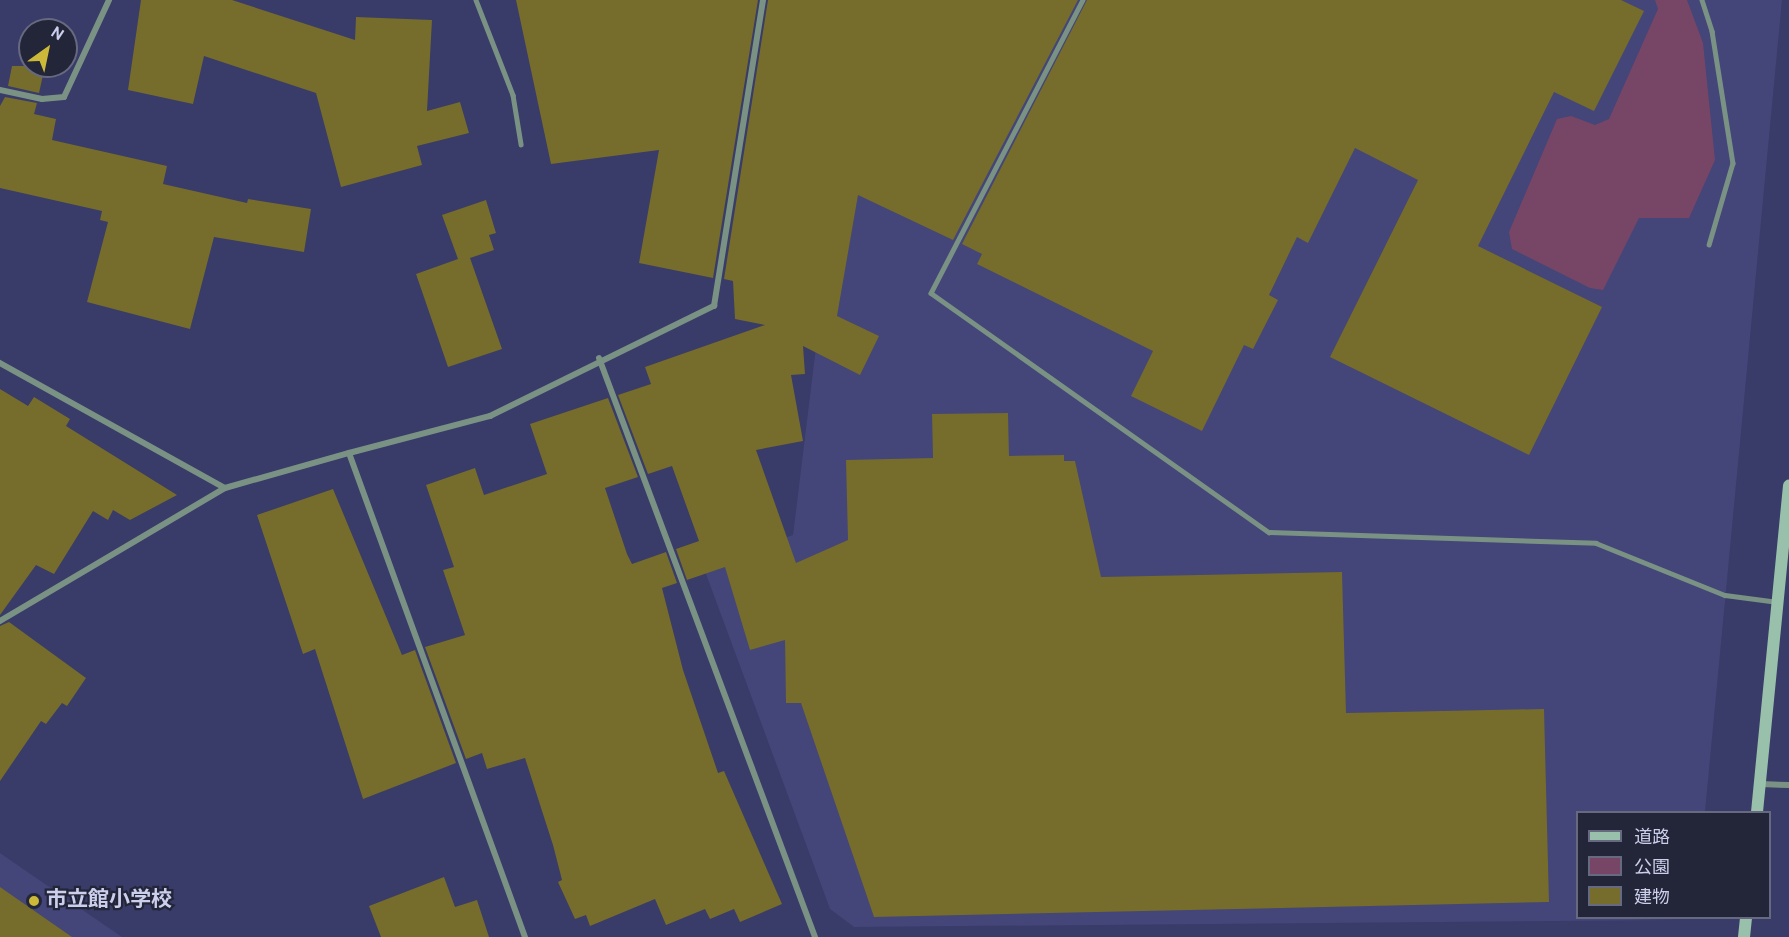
<!DOCTYPE html>
<html>
<head>
<meta charset="utf-8">
<style>
	body { margin:0 }
	#map { position:relative; width:1789px; height:937px; overflow:hidden; background:#393b68; font-family:Overpass,"Noto Sans JP",sans-serif }
	div>[style] { position:absolute }
	.built>* { inset:0; background:#444578 }
	.green>* { inset:0; background:#774666 }
	.building>* { inset:0; background:#766c2b }
	.lane>* { height:4.5px; margin:-2.25px; padding:0 2.25px; transform-origin:2.25px; border-radius:2.25px; background:#799284 }
	.street>* { height:6px; margin:-3px; padding:0 3px; transform-origin:3px; border-radius:3px; background:#799284 }
	.secondary>* { height:12px; margin:-6px; padding:0 6px; transform-origin:6px; border-radius:6px; background:#98c0aa }
	.dots>* { width:16px; height:16px; translate:-50% -50%; box-sizing:border-box; border:3px solid #232539; border-radius:50% }
	span { translate:-50% -50%; white-space:nowrap; text-align:center; line-height:1.15; -webkit-text-stroke:4.5px #232539; paint-order:stroke }
	.poi-label { font-size:21px; color:#cccfeb; font-weight:700 }
	.left { translate:0 -50%; text-align:left }
	.legend { position:absolute; left:1576px; top:811px; width:195px; height:108px; box-sizing:border-box; background:#232539; border:2px solid #676980; margin:0; padding:8px 10px; list-style:none; font-size:18px; color:#cccfeb }
	.legend li { display:flex; align-items:center; gap:12px; height:30px }
	.legend b { width:30px; border:2px solid #676980 }
	.north { position:absolute; left:18px; top:18px; width:60px; height:60px; box-sizing:border-box; background:#232539; border:2px solid #676980; border-radius:50%; rotate:33deg; font-size:16px; font-weight:700; line-height:24px; text-align:center; color:#cccfeb }
	.north::after { content:''; display:block; margin:auto; width:21px; height:27px; background:#ccb939; clip-path:polygon(50% 0,100% 100%,50% 72%,0 100%) }
</style>
</head>
<body>
<div id="map">
	<div class="built">
		<i style="clip-path:polygon(877px 0,1782px 0,1705px 812px,1578px 812px,1578px 918px,1684px 920px,854px 927px,830px 909px,703px 566px,793px 535px,816px 347px)"></i>
		<i style="clip-path:polygon(0 853px,16px 864px,122px 937px,0 937px)"></i>
	</div>
	<div class="green">
		<i style="clip-path:polygon(1655px 0,1687px 0,1703px 43px,1715px 160px,1689px 218px,1639px 218px,1603px 290px,1590px 288px,1512px 249px,1509px 232px,1557px 119px,1571px 116px,1595px 125px,1609px 119px,1658px 9px)"></i>
	</div>
	<div class="building">
		<i style="clip-path:polygon(141px 0,232px 0,355px 40px,356px 17px,432px 20px,427px 111px,460px 102px,469px 133px,417px 146px,422px 165px,341px 187px,316px 93px,204px 56px,193px 104px,128px 90px)"></i>
		<i style="clip-path:polygon(516px 0,758px 0,713px 278px,639px 263px,659px 150px,551px 164px)"></i>
		<i style="clip-path:polygon(768px 0,1078px 0,953px 240px,858px 195px,837px 316px,879px 336px,860px 375px,803px 346px,805px 374px,791px 375px,803px 441px,756px 450px,796px 563px,848px 540px,846px 460px,933px 458px,932px 414px,1008px 413px,1009px 456px,1064px 455px,1064px 461px,1075px 461px,1101px 577px,1342px 572px,1346px 713px,1544px 709px,1549px 902px,874px 917px,801px 703px,786px 703px,785px 640px,750px 650px,725px 567px,687px 580px,676px 549px,699px 541px,672px 466px,648px 474px,618px 395px,651px 384px,645px 367px,765px 325px,735px 319px,733px 281px,724px 279px)"></i>
		<i style="clip-path:polygon(1087px 0,1621px 0,1644px 11px,1594px 111px,1554px 92px,1478px 246px,1602px 307px,1529px 455px,1330px 357px,1418px 180px,1355px 148px,1308px 243px,1297px 237px,1269px 295px,1278px 300px,1253px 349px,1244px 345px,1202px 431px,1131px 396px,1153px 351px,977px 264px,982px 254px,962px 244px)"></i>
		<i style="clip-path:polygon(12px 66px,45px 66px,39px 93px,8px 86px)"></i>
		<i style="clip-path:polygon(5px 97px,37px 103px,34px 114px,56px 119px,52px 140px,167px 166px,163px 184px,247px 203px,248px 199px,311px 209px,304px 252px,214px 237px,190px 329px,87px 302px,108px 222px,100px 220px,102px 211px,0 188px,0 106px)"></i>
		<i style="clip-path:polygon(486px 200px,496px 233px,489px 235px,494px 250px,470px 258px,502px 349px,448px 367px,416px 274px,458px 259px,442px 215px)"></i>
		<i style="clip-path:polygon(0 389px,28px 406px,34px 397px,70px 419px,66px 426px,177px 495px,130px 520px,113px 510px,108px 520px,93px 511px,54px 574px,36px 565px,0 615px)"></i>
		<i style="clip-path:polygon(608px 398px,638px 477px,605px 488px,627px 554px,632px 564px,666px 552px,677px 583px,662px 588px,683px 670px,718px 773px,724px 771px,782px 904px,740px 922px,734px 909px,710px 919px,705px 909px,666px 925px,655px 899px,590px 926px,586px 915px,575px 919px,558px 882px,562px 880px,553px 845px,525px 758px,487px 769px,482px 753px,466px 759px,425px 647px,465px 635px,443px 570px,454px 567px,426px 485px,475px 468px,484px 495px,547px 474px,530px 424px)"></i>
		<i style="clip-path:polygon(333px 489px,402px 655px,415px 650px,456px 763px,363px 799px,315px 649px,303px 654px,257px 515px)"></i>
		<i style="clip-path:polygon(9px 622px,86px 678px,67px 706px,62px 703px,46px 724px,41px 721px,0 781px,0 626px)"></i>
		<i style="clip-path:polygon(444px 877px,455px 907px,477px 900px,489px 937px,381px 937px,369px 906px)"></i>
		<i style="clip-path:polygon(0 887px,72px 937px,0 937px)"></i>
	</div>
	<div class="lane">
		<i style="left:476px;top:0;width:102px;rotate:68.7deg"></i>
		<i style="left:513px;top:95px;width:50px;rotate:80.7deg"></i>
		<i style="left:1083px;top:0;width:330px;rotate:117.4deg"></i>
		<i style="left:931px;top:293px;width:414px;rotate:35.3deg"></i>
		<i style="left:1269px;top:532px;width:327px;rotate:1.9deg"></i>
		<i style="left:1596px;top:543px;width:139px;rotate:22deg"></i>
		<i style="left:1725px;top:595px;width:53px;rotate:7.5deg"></i>
		<i style="left:1702px;top:0;width:33px;rotate:72deg"></i>
		<i style="left:1712px;top:31px;width:134px;rotate:81deg"></i>
		<i style="left:1733px;top:163px;width:85px;rotate:106.3deg"></i>
	</div>
	<div class="street">
		<i style="left:0;top:90px;width:43px;rotate:12.1deg"></i>
		<i style="left:42px;top:99px;width:22px;rotate:-5deg"></i>
		<i style="left:64px;top:97px;width:107px;rotate:-65.1deg"></i>
		<i style="left:599px;top:358px;width:618px;rotate:69.54deg"></i>
		<i style="left:0;top:363px;width:257px;rotate:29.1deg"></i>
		<i style="left:349px;top:453px;width:146px;rotate:-14.7deg"></i>
		<i style="left:490px;top:416px;width:250px;rotate:-26.2deg"></i>
		<i style="left:714px;top:306px;width:310px;rotate:-80.9deg"></i>
		<i style="left:0;top:621px;width:261px;rotate:-30.6deg"></i>
		<i style="left:225px;top:488px;width:129px;rotate:-15.8deg"></i>
		<i style="left:349px;top:453px;width:515px;rotate:70.02deg"></i>
		<i style="left:1760px;top:784px;width:29px;rotate:2deg"></i>
	</div>
	<div class="secondary">
		<i style="left:1757px;top:812px;width:328px;rotate:-84.4deg"></i>
		<i style="left:1744px;top:937px;width:19px;rotate:-84deg"></i>
	</div>
	<div class="dots">
		<i style="left:34px;top:901px;background:#ccb939"></i>
	</div>
	<div class="poi-label">
		<span class="left" style="left:46px;top:901px">市立館小学校</span>
	</div>
	<ul class="legend">
	<li><b style="height:8px;background:#98c0aa"></b>道路</li>
	<li><b style="height:16px;background:#774666"></b>公園</li>
	<li><b style="height:16px;background:#766c2b"></b>建物</li>
	</ul>
	<div class="north">N</div>
</div>
</body>
</html>
